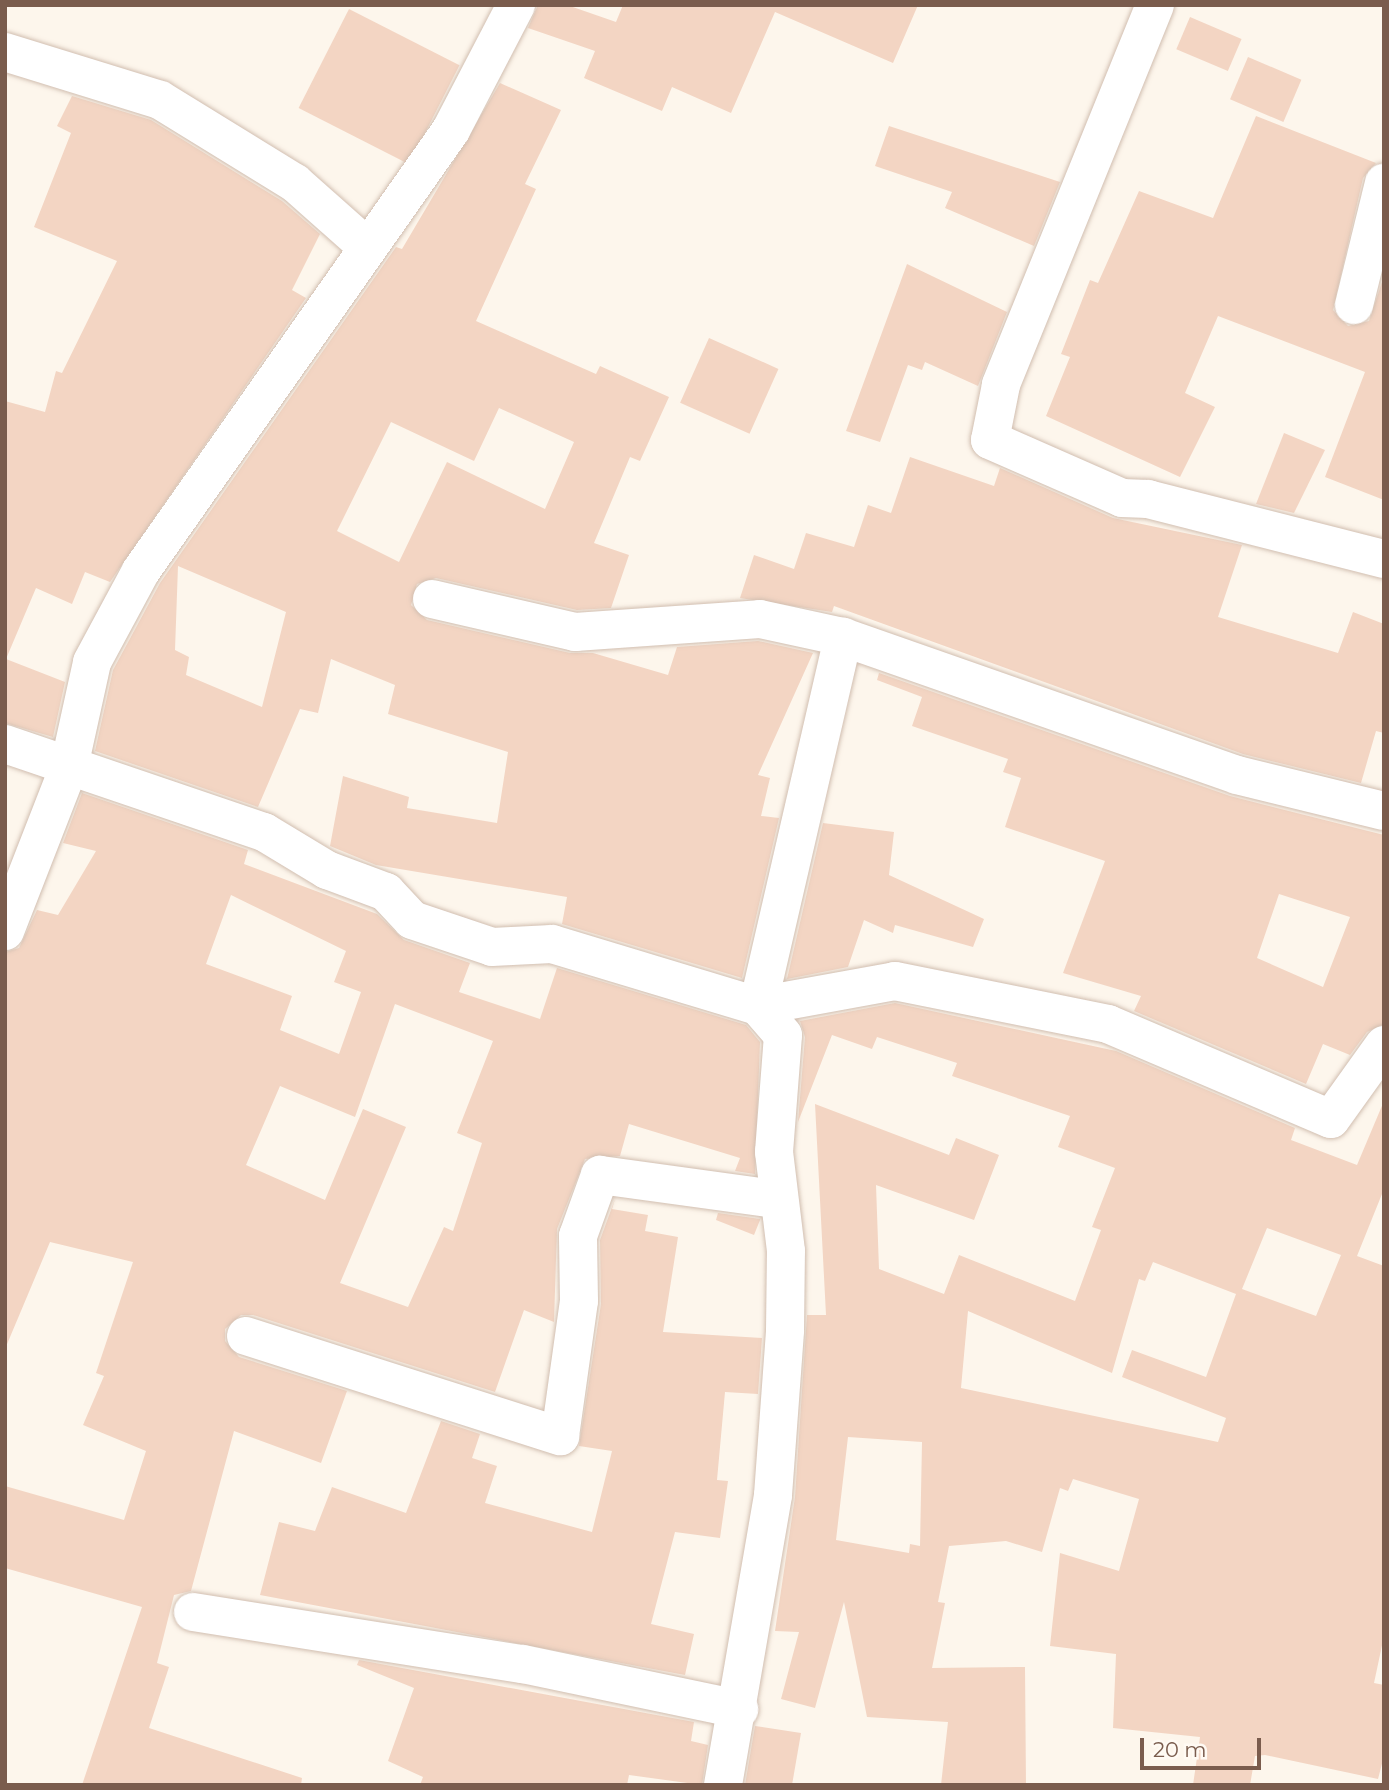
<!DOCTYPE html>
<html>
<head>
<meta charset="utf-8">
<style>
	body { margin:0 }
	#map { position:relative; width:1389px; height:1790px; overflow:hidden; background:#fdf6ec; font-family:Montserrat,sans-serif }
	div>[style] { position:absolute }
	.building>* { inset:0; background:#f3d5c3; transform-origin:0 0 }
	.roads { filter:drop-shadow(0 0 2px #d1beb0) drop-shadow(0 0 2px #d1beb0) }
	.street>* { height:38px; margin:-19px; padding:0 19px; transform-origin:19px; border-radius:19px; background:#fff }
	span { translate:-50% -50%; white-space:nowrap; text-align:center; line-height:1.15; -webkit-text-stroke:5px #fffaf3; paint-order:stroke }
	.frame { position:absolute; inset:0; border:7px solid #7a5c4d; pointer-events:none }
	.scale { position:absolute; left:1140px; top:1738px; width:121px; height:32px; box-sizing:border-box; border:4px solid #7a5c4d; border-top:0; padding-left:9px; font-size:21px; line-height:24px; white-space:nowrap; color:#7a5c4d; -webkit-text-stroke:5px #fffaf3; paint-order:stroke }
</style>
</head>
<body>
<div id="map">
	<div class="building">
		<i style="clip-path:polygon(538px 5px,567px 5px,616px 22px,623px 5px,918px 5px,893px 63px,775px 12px,731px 113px,672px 87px,662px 111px,584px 78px,595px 51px,528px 28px)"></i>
		<i style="left:349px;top:9px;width:124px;height:111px;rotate:27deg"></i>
		<i style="left:1190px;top:17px;width:56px;height:35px;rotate:23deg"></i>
		<i style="left:1248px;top:57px;width:58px;height:46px;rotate:23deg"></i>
		<i style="clip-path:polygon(evenodd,500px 83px,561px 110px,525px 184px,536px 189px,476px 321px,596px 374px,600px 366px,669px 397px,640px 461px,630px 457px,594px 543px,629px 555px,611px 608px,577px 610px,436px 578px,417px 584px,411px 605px,427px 620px,570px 653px,593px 653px,668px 675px,677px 647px,758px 641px,813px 653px,758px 775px,770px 778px,761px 816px,779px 818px,742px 978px,562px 924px,567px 897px,376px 865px,330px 846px,343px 776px,409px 797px,407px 808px,497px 823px,508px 752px,388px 714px,395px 685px,331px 659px,318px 713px,300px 709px,258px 807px,95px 751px,113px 670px,160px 583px,396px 247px,402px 249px,500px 83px,499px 408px,574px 442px,545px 509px,447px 462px,399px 562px,337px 531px,391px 422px,474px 461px,499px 408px,500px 83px,178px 566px,286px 612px,262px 707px,186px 675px,189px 657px,175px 650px,178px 566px)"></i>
		<i style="clip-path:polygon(72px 96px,151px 120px,282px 201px,320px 234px,292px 290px,306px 298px,110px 582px,85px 572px,72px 604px,36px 588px,6px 659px,65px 682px,53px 737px,5px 723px,5px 401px,45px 412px,56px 371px,62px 373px,117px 261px,34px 227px,71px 133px,57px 126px)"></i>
		<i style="clip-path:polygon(1256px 116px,1376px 163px,1363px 178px,1333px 310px,1348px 326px,1369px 321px,1384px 276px,1384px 500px,1325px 477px,1365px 372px,1218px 316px,1185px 393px,1215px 407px,1180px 477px,1046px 416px,1070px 357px,1061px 354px,1090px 280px,1098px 283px,1139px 191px,1213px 218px)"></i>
		<i style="clip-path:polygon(889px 126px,1060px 182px,1034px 246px,945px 208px,952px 192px,875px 166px)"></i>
		<i style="clip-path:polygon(907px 264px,1007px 312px,978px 386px,925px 362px,922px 370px,908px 365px,880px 442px,846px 431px)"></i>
		<i style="left:709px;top:338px;width:76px;height:71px;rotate:24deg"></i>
		<i style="clip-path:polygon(1284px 433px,1325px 450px,1294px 513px,1256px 504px)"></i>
		<i style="clip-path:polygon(910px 457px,994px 486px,1000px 468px,1113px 518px,1242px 545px,1218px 617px,1338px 653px,1353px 612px,1384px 624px,1384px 733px,1376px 731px,1361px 783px,1243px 754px,834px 606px,832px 612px,740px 598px,754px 555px,794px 569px,806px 533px,854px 547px,868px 505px,891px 513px)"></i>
		<i style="clip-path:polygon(evenodd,879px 673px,1230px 796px,1384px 835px,1384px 1024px,1367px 1032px,1350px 1055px,1323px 1044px,1306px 1084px,1134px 1011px,1141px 996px,1063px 973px,1105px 861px,1005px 827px,1021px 778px,1003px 772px,1008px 759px,912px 726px,922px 697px,877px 680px,879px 673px,1279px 894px,1350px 917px,1323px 987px,1257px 958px,1279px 894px)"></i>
		<i style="clip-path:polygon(evenodd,82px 793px,248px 850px,244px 864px,377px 914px,404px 940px,470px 963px,459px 992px,540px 1019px,557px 968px,746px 1025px,760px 1042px,755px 1174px,735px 1171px,740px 1158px,629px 1124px,620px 1156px,585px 1159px,557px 1229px,554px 1322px,524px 1310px,495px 1392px,253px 1315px,241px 1315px,225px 1329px,225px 1341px,239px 1357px,347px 1391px,321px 1463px,234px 1431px,191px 1591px,174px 1595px,157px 1663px,169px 1667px,149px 1728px,302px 1778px,301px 1785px,82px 1785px,142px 1607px,5px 1568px,5px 1486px,124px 1520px,146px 1451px,83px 1425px,104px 1376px,96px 1373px,133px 1262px,50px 1242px,5px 1349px,5px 952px,19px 948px,37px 910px,58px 915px,96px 851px,63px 843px,82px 793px,231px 895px,346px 951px,334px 982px,361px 992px,339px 1054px,280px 1030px,292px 996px,206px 964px,231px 895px,82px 793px,395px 1004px,493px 1041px,457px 1133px,482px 1143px,453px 1231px,444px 1227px,408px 1307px,340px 1283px,406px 1127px,363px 1109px,325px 1200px,246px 1165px,280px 1086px,355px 1117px,395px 1004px)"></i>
		<i style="clip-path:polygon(823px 823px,894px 832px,889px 875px,984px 919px,973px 947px,895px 925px,893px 933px,864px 920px,848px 967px,787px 979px)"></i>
		<i style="clip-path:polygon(evenodd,895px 1003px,1116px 1051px,1295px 1128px,1291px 1140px,1357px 1165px,1384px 1101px,1384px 1189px,1357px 1256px,1384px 1266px,1384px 1636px,1374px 1683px,1384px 1685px,1384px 1756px,1378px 1779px,1265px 1755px,1255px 1756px,1250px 1785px,1193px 1785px,1200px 1737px,1113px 1728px,1116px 1654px,1050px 1646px,1060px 1553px,1119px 1571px,1139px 1499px,1073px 1479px,1068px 1491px,1060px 1488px,1042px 1552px,1006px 1541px,949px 1546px,938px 1602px,945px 1603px,932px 1668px,1025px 1667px,1026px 1785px,941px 1785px,948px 1722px,867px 1717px,844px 1602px,815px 1708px,781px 1699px,799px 1632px,775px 1631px,795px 1497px,807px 1315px,826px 1315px,815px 1104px,949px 1155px,956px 1138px,999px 1155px,974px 1220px,876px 1185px,879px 1269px,944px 1294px,959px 1255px,1075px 1301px,1101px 1230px,1092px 1227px,1115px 1168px,1058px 1147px,1070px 1116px,952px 1076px,957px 1063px,877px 1037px,872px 1049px,832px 1035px,798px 1122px,805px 1037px,800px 1021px,895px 1003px,1267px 1228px,1341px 1255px,1316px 1316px,1242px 1289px,1267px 1228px,895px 1003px,1153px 1262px,1236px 1294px,1206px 1377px,1132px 1350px,1122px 1377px,1226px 1418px,1218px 1442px,961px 1388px,968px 1311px,1112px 1373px,1139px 1279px,1145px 1281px,1153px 1262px,895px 1003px,848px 1437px,922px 1442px,920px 1546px,910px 1544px,909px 1553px,836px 1540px,848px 1437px)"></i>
		<i style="clip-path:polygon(615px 1199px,612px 1209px,648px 1215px,645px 1231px,678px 1237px,663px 1332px,762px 1338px,758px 1394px,725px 1392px,717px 1480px,728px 1481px,720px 1538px,675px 1532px,651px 1624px,694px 1634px,685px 1675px,260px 1595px,279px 1522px,315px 1531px,332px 1487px,406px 1513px,441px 1421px,480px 1434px,472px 1458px,497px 1466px,485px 1503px,592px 1532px,612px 1451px,579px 1446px,601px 1304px,600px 1240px)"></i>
		<i style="clip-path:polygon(718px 1213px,760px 1219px,760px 1220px,754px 1235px,716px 1220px)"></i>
		<i style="clip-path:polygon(359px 1660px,694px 1722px,691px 1741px,708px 1745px,702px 1785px,629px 1775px,627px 1785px,420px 1785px,423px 1777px,388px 1761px,414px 1688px,357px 1665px)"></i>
		<i style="clip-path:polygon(755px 1726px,801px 1733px,792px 1785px,745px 1785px)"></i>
	</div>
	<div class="roads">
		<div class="street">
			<i style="left:1155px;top:5px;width:410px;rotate:112.1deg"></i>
			<i style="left:1001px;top:385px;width:56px;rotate:101.3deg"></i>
			<i style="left:990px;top:440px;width:144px;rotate:23.7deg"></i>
			<i style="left:1122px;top:498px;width:26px;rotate:2deg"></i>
			<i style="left:1148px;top:499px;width:244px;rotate:14.3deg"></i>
			<i style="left:5px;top:52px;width:162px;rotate:17.2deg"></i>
			<i style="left:160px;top:100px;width:158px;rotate:31.6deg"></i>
			<i style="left:295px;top:183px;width:96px;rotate:41.6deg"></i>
			<i style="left:1354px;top:305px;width:126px;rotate:-76.2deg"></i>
			<i style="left:432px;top:599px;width:147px;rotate:13deg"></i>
			<i style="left:575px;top:632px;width:185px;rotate:-4deg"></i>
			<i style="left:760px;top:619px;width:85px;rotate:12.2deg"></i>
			<i style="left:843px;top:637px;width:417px;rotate:19.3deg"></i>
			<i style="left:1237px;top:775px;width:151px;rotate:13.8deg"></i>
			<i style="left:5px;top:744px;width:274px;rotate:18.8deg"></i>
			<i style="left:264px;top:832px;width:74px;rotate:31.1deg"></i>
			<i style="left:327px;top:870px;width:63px;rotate:20.4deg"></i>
			<i style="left:386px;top:892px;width:38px;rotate:47deg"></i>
			<i style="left:412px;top:920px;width:84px;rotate:18.6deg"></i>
			<i style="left:492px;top:947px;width:60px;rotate:-2.9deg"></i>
			<i style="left:552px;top:944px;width:215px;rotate:16.8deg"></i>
			<i style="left:758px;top:1006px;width:379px;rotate:-77deg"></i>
			<i style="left:5px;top:931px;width:176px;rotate:-68.7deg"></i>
			<i style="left:69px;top:767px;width:107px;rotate:-77.6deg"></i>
			<i style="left:92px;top:662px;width:103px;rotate:-61.7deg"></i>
			<i style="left:141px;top:571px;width:539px;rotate:-54.89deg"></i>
			<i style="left:451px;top:130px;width:141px;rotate:-62.5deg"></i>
			<i style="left:246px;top:1336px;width:330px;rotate:17.7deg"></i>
			<i style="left:560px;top:1436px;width:136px;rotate:-82deg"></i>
			<i style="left:579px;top:1301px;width:65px;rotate:-90.9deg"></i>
			<i style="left:578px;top:1236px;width:65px;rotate:-70.2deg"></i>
			<i style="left:600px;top:1175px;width:178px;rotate:7.8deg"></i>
			<i style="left:193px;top:1612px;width:334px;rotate:9deg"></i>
			<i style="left:523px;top:1664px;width:221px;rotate:11.8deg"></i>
			<i style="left:723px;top:1785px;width:294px;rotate:-80.2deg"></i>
			<i style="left:773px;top:1495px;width:165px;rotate:-85.8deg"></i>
			<i style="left:785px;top:1330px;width:79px;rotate:-89.3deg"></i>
			<i style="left:786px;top:1251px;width:100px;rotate:-96.9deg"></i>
			<i style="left:774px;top:1152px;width:117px;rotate:-85.6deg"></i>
			<i style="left:783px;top:1035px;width:38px;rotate:-131deg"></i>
			<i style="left:758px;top:1006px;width:139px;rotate:-10.3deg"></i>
			<i style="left:895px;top:981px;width:217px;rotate:11.4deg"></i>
			<i style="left:1108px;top:1024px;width:242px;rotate:23.1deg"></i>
			<i style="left:1331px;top:1119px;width:91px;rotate:-54.4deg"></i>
		</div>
	</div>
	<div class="frame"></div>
	<div class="scale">20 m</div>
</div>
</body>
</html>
